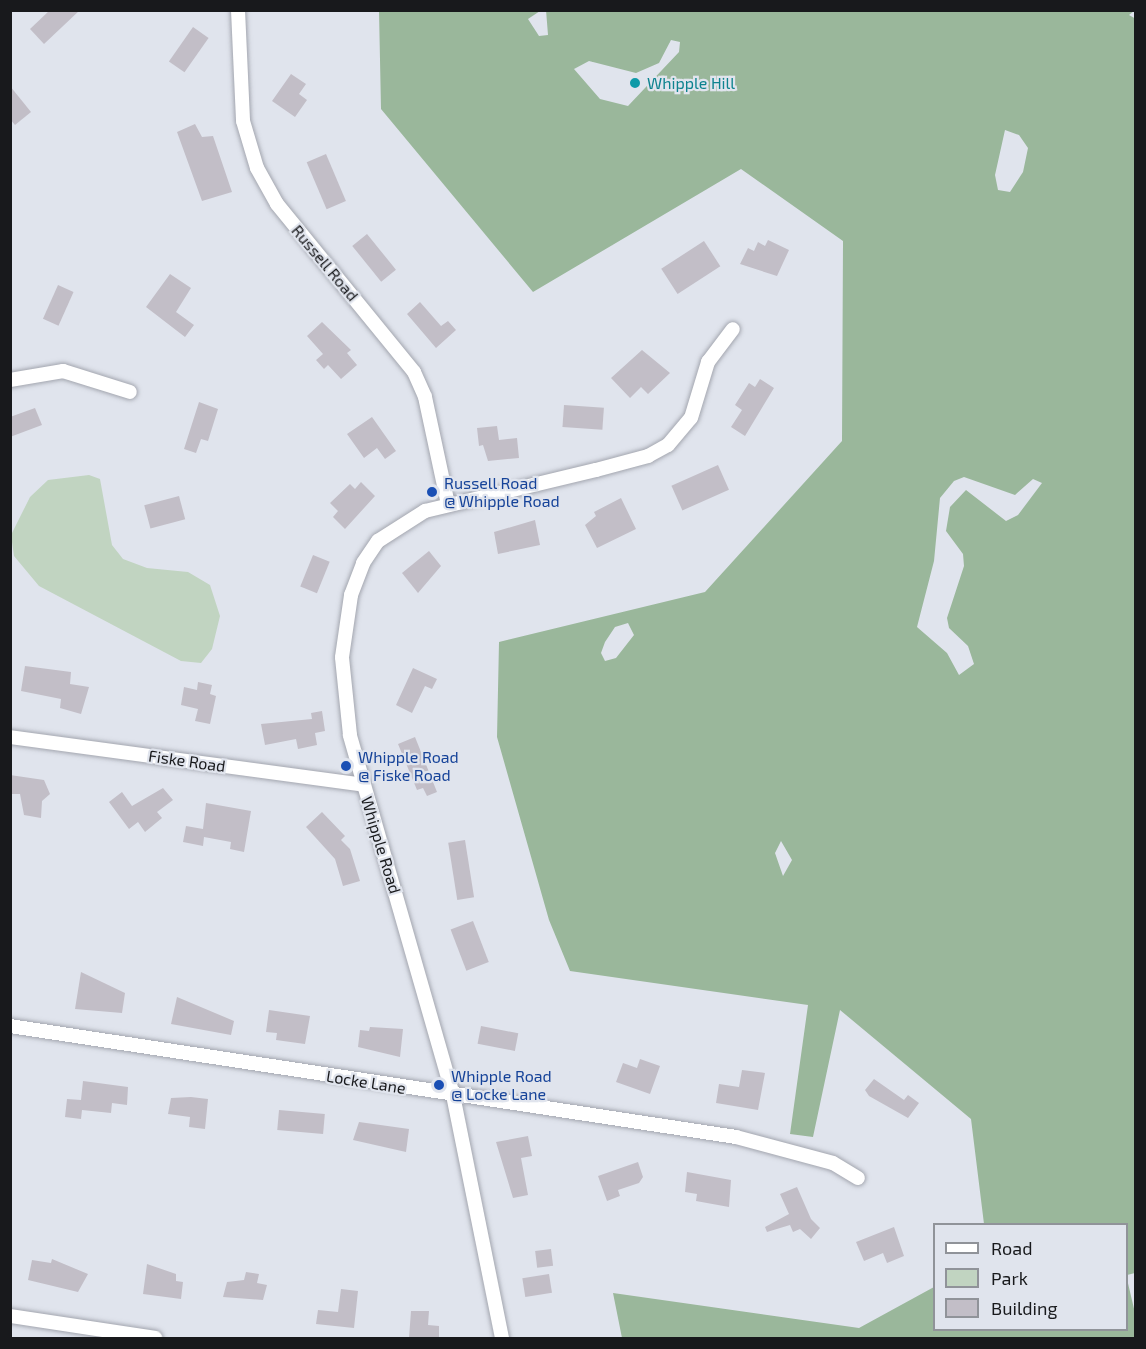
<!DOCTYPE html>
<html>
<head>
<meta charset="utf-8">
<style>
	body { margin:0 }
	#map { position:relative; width:1146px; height:1349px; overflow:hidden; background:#e0e4ed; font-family:"Exo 2",sans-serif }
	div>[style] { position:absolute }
	.green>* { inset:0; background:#c1d4c1 }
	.forest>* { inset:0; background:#9ab79b }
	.building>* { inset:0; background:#c2bec7; transform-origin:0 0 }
	.roads { filter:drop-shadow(0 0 2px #a3a6af) drop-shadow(0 0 2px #a3a6af) }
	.street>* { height:14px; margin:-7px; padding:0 7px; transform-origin:7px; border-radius:7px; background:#fff }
	.dots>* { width:16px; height:16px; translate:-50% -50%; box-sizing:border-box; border:3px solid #e0e4ed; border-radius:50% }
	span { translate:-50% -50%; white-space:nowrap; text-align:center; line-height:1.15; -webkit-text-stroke:4.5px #e0e4ed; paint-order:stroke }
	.culture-label { font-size:16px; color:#0d838f }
	.left { translate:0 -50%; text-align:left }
	.street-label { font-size:16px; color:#18191c }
	.transit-label { font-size:16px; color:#164399 }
	.frame { position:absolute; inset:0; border:12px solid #18191c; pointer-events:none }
	.legend { position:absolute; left:933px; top:1223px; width:195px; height:108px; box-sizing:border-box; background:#e0e4ed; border:2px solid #909399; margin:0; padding:8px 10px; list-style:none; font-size:18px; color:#18191c }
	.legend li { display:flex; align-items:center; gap:12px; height:30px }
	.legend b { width:30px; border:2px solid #909399 }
</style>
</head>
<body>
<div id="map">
	<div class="green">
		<i style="clip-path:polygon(89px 475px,100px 479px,112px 545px,123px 559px,147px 568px,188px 572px,210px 585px,220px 616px,212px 649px,201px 663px,181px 661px,39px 586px,14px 556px,11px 535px,30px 497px,48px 480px)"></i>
	</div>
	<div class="forest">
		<i style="clip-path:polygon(evenodd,546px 10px,1134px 11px,1129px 15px,1136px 19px,1135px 1273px,1127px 1275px,1126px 1224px,984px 1224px,971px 1119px,840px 1010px,813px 1137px,790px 1134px,808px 1005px,570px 971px,549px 920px,497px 737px,499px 642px,705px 592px,842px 441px,843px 241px,741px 169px,533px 292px,381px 109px,379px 11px,540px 11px,528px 19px,539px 36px,548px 35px,546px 10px,671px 40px,680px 42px,679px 52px,628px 106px,600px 99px,574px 69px,589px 61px,636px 73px,659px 63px,671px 40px,546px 10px,1005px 130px,1019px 135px,1028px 148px,1023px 172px,1010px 192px,998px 190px,995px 175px,1005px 130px,546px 10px,964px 477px,1015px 495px,1033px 479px,1042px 483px,1018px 515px,1006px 521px,966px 490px,950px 507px,946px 531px,963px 554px,964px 566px,947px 618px,949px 628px,968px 646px,974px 664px,959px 675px,947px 653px,917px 627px,934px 561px,940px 498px,954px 481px,964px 477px,546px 10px,628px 623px,634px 635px,616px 658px,605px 661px,601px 653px,605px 642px,615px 627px,628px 623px,546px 10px,781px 841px,792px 860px,783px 876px,775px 853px,781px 841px)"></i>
		<i style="clip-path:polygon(1127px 1279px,1135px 1313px,1135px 1338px,622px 1338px,613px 1293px,859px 1328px,934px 1287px,934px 1330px,1126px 1330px)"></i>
	</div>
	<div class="building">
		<i style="clip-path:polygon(50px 10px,80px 10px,44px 44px,30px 29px)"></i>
		<i style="left:193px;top:27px;width:19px;height:42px;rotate:35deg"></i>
		<i style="clip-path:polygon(291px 74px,306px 84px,299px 94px,307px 100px,295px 117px,272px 101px)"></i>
		<i style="clip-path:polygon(10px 86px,31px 112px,15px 125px,10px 119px)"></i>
		<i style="clip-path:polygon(195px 124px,202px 137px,213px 136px,232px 192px,202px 201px,177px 132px)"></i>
		<i style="left:326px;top:154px;width:51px;height:21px;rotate:67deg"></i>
		<i style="left:367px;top:234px;width:46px;height:19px;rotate:51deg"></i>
		<i style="clip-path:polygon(768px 240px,789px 250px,777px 276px,740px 264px,748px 248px,754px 251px,758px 242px,765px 246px)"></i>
		<i style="left:704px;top:241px;width:30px;height:51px;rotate:57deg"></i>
		<i style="clip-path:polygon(170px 274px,191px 288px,176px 312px,194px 325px,185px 337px,146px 307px)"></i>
		<i style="left:58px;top:285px;width:17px;height:37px;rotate:24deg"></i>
		<i style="clip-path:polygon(420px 302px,441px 326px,448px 321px,456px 330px,436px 348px,407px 314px)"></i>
		<i style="clip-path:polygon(322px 322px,351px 350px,347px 353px,357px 365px,341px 379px,328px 365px,324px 369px,316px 360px,323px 354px,307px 336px)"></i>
		<i style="clip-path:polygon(642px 350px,670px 373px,648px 394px,641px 387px,630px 398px,611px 378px)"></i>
		<i style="clip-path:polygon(760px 379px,774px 388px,745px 436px,731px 427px,742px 410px,735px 405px,749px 383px,755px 387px)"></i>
		<i style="clip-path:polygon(199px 402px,218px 409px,208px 441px,201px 439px,196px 453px,184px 449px)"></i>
		<i style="left:564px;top:405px;width:40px;height:22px;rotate:4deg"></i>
		<i style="clip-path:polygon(35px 408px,42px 425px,10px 437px,10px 417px)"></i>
		<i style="clip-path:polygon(372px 417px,396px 451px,385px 459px,377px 448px,364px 458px,347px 434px)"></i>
		<i style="clip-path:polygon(497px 426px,499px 440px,517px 438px,519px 458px,488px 461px,483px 445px,479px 446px,477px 428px)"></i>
		<i style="left:718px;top:465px;width:27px;height:51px;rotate:66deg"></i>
		<i style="clip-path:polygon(361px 482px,375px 496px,345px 529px,333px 517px,338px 511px,330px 503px,350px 484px,355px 489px)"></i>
		<i style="left:179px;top:496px;width:24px;height:36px;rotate:75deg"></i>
		<i style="clip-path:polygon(621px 498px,636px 529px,597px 548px,585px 525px,596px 516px,594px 512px)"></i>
		<i style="clip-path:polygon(535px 520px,540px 545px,498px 554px,494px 532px)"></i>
		<i style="clip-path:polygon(429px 551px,441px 566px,418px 593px,402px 573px)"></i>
		<i style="left:313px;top:555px;width:18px;height:34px;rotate:22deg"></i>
		<i style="clip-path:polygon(25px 666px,71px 672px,70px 684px,89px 687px,81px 714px,60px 708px,61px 699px,21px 691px)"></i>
		<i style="clip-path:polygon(413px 668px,437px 679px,432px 689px,425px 686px,412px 713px,396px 705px)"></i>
		<i style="clip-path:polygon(198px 682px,212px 685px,210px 694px,216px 696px,210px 724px,195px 721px,198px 709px,181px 705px,184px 687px,197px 690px)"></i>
		<i style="clip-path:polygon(322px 711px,325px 731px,315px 733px,317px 745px,298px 749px,296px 739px,265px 745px,261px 724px,312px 719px,311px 713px)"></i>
		<i style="clip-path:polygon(415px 737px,437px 792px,427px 796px,423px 788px,417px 790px,398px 744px)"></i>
		<i style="clip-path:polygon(10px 775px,44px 780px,50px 794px,42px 801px,41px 818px,24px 815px,20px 794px,10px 794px)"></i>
		<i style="clip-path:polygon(163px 788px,173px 800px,157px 812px,162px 818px,145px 832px,138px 822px,129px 829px,109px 802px,122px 792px,132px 806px)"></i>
		<i style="clip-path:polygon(206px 803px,251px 811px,244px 852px,230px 849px,231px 842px,204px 837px,203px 846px,183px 842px,186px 826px,203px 829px)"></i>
		<i style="clip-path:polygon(322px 812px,345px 836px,341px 840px,350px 849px,360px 881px,343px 886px,335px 859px,306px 827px)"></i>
		<i style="left:465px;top:840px;width:58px;height:17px;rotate:81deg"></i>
		<i style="left:473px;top:921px;width:44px;height:24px;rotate:69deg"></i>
		<i style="clip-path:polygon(81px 972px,125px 993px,122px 1013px,75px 1009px)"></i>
		<i style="clip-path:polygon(177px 997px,234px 1021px,231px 1035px,171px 1024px)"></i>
		<i style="clip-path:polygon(269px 1010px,310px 1016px,305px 1044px,276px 1040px,277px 1033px,266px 1032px)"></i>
		<i style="left:481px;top:1026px;width:38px;height:18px;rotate:11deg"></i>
		<i style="clip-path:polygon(370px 1027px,403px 1029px,400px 1057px,358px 1047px,360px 1030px,369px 1031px)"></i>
		<i style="clip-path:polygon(640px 1059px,660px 1066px,650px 1094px,616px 1082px,623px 1063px,637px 1068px)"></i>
		<i style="clip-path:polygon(742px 1070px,765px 1073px,758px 1110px,716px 1103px,719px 1084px,739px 1087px)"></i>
		<i style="clip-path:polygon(874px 1079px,904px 1100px,908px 1095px,919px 1103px,908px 1118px,869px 1096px,865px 1090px)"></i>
		<i style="clip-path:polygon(83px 1081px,128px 1087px,127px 1105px,112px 1103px,111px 1113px,82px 1110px,81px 1119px,65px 1117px,67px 1099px,81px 1100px)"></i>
		<i style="clip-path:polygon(191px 1097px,208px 1099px,205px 1129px,189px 1127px,190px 1117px,168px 1114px,171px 1098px)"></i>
		<i style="left:279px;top:1110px;width:46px;height:20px;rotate:5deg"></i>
		<i style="clip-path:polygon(359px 1122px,409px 1129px,406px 1152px,353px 1140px)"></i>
		<i style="clip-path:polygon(528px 1136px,532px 1156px,521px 1158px,528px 1195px,513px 1198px,496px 1142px)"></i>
		<i style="clip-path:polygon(638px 1162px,643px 1177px,639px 1183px,618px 1190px,620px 1196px,607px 1201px,598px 1176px)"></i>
		<i style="clip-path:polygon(687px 1172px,731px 1180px,729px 1207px,696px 1201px,697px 1194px,685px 1192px)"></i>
		<i style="clip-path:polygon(797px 1187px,811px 1219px,820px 1228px,811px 1239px,800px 1229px,793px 1232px,790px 1225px,767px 1232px,765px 1227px,789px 1214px,780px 1194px)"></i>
		<i style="clip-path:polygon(894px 1227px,904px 1256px,887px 1263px,883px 1253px,864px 1261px,856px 1242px)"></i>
		<i style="left:551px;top:1249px;width:17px;height:16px;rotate:83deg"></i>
		<i style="clip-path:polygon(52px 1259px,88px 1274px,78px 1292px,28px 1280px,32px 1260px,51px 1263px)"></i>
		<i style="clip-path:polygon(147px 1264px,176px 1274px,176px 1281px,183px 1282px,181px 1299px,143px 1294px)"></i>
		<i style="clip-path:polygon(246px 1272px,259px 1274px,257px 1283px,267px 1285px,263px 1300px,223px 1297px,227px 1282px,244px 1280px)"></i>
		<i style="left:549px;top:1274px;width:19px;height:27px;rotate:81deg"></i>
		<i style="clip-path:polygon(341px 1289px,358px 1291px,354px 1328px,316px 1324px,318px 1310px,338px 1312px)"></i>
		<i style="clip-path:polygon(411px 1311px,429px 1311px,428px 1325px,439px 1326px,439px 1338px,409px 1338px)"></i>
	</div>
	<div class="roads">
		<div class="street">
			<i style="left:238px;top:10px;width:111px;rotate:87.4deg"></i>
			<i style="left:243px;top:121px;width:49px;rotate:73.4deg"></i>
			<i style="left:257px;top:168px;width:41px;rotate:60.9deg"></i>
			<i style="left:277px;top:204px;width:217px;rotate:50.8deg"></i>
			<i style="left:414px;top:372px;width:27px;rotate:66deg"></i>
			<i style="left:425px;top:397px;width:109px;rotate:77.9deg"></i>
			<i style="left:10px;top:380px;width:54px;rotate:-9.6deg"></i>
			<i style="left:63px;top:371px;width:70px;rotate:17.4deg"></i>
			<i style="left:10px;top:737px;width:356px;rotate:7.7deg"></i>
			<i style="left:10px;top:1026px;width:734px;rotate:8.69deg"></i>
			<i style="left:736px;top:1137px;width:100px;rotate:15deg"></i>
			<i style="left:833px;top:1163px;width:29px;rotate:31deg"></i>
			<i style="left:10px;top:1316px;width:147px;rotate:8.6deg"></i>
			<i style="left:502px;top:1338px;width:248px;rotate:-101.4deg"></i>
			<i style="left:453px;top:1095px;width:374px;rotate:-106deg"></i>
			<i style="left:350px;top:735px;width:78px;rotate:-95.9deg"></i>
			<i style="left:342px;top:657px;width:63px;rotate:-81.7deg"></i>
			<i style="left:351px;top:595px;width:34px;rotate:-69deg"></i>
			<i style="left:363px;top:563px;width:27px;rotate:-56deg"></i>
			<i style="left:378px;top:541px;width:56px;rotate:-32.6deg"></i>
			<i style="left:425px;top:511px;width:176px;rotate:-13.5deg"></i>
			<i style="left:596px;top:470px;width:54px;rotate:-15.1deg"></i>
			<i style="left:648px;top:456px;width:23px;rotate:-29deg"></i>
			<i style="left:668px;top:445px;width:35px;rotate:-50deg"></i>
			<i style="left:691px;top:418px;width:59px;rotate:-73.1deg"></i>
			<i style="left:708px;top:362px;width:41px;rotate:-52.9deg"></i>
		</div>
	</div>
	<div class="dots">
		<i style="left:635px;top:83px;background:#0f9aa8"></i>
		<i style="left:432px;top:492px;background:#1a4fb4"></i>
		<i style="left:346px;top:766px;background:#1a4fb4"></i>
		<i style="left:439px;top:1085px;background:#1a4fb4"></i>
	</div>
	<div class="culture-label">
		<span class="left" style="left:647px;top:83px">Whipple Hill</span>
	</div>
	<div class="street-label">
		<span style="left:325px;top:263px;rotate:50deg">Russell Road</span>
		<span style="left:187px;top:761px;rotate:8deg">Fiske Road</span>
		<span style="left:381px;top:845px;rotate:73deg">Whipple Road</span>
		<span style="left:366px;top:1082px;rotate:9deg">Locke Lane</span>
	</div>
	<div class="transit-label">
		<span class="left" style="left:444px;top:492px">Russell Road<br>@ Whipple Road</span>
		<span class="left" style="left:358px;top:766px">Whipple Road<br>@ Fiske Road</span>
		<span class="left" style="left:451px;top:1085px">Whipple Road<br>@ Locke Lane</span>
	</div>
	<div class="frame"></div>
	<ul class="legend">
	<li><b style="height:8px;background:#fff"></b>Road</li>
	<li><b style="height:16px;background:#c1d4c1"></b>Park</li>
	<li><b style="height:16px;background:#c2bec7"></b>Building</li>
	</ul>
</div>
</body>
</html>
